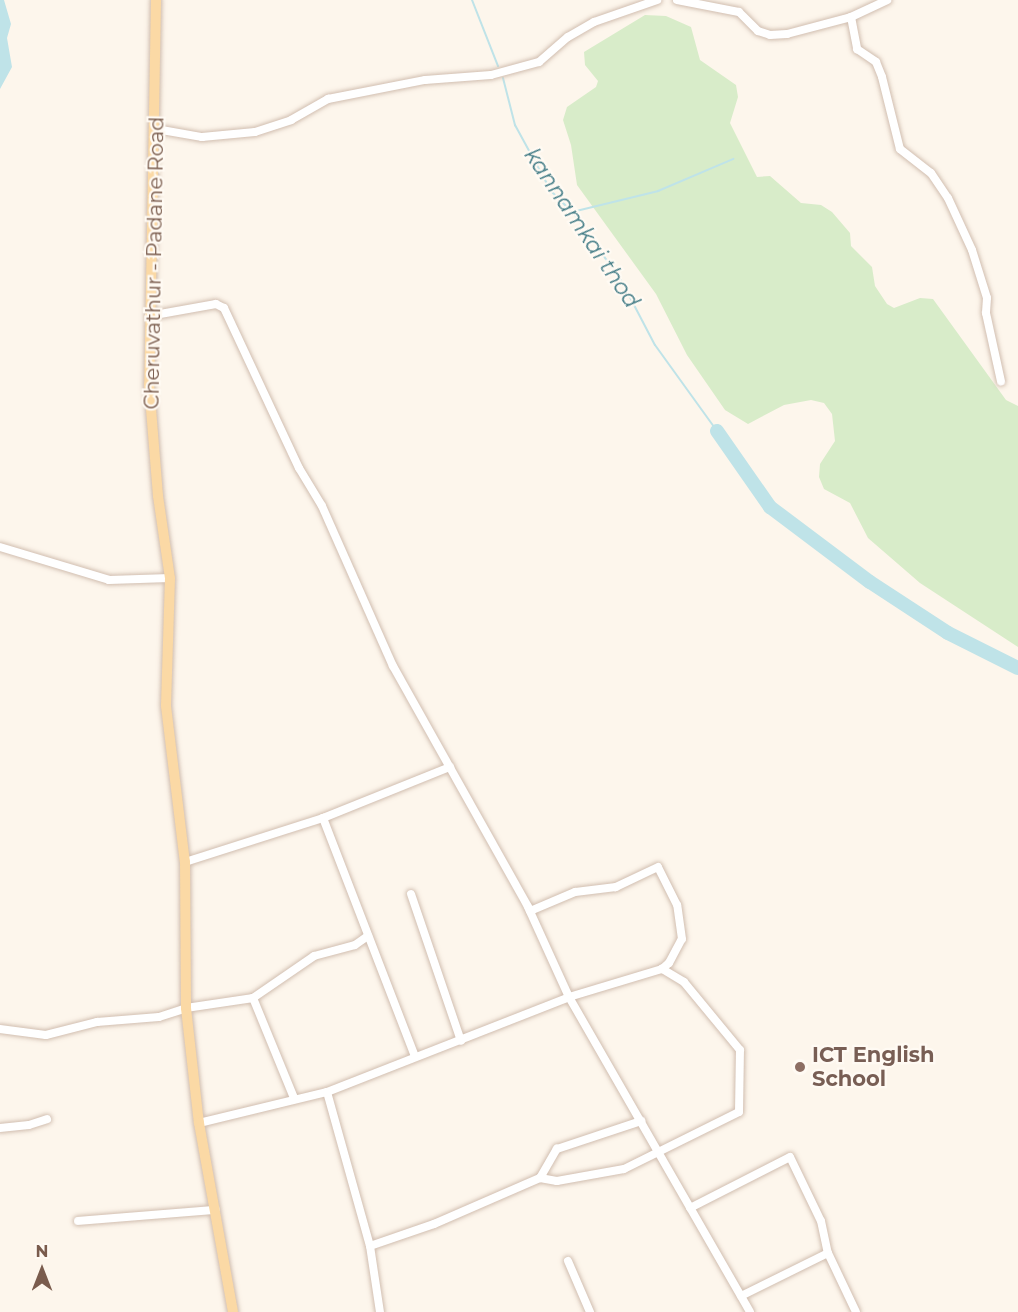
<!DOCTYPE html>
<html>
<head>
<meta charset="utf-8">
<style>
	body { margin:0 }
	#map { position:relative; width:1018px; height:1312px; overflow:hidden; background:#fdf6ec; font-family:Montserrat,sans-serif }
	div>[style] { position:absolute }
	.green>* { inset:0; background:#d8ecc9 }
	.water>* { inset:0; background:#bfe3e8 }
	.stream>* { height:2px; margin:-1px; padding:0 1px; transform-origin:1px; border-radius:1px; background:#bfe3e8 }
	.river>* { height:14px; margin:-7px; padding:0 7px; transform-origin:7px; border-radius:7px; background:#bfe3e8 }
	.roads { filter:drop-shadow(0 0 2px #d1beb0) drop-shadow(0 0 2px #d1beb0) }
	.minor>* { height:8px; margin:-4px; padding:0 4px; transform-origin:4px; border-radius:4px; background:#fff }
	.major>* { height:10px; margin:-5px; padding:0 5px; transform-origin:5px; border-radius:5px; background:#fbd9a5 }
	.dots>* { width:16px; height:16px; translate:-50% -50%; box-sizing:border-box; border:3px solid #fffaf3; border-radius:50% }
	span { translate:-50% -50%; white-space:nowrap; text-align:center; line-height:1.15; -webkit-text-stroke:4.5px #fffaf3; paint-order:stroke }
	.street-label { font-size:21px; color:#7a5c4d }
	.education-label { font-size:21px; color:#785e54; font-weight:700 }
	.left { translate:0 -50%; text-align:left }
	.water-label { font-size:22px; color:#437c86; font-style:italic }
	.north { position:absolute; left:12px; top:1240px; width:60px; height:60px; -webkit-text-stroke:4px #fffaf3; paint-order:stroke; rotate:0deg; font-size:16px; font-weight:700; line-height:24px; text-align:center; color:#7a5c4d }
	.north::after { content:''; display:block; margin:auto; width:21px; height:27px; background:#7a5c4d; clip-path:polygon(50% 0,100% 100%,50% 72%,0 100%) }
</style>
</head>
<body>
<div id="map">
	<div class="green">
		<i style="clip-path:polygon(645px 15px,666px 16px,691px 27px,700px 60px,736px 85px,738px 97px,730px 123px,757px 177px,770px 176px,801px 203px,821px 205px,832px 212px,850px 233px,851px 246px,872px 267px,875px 286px,887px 304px,894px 308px,920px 298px,933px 299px,1006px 400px,1018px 406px,1018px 647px,920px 583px,868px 538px,850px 503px,824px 489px,819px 477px,820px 464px,835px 441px,832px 414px,824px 403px,811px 400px,784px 405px,748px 424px,725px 410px,687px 355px,656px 294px,577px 185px,571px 145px,563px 120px,567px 107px,596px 87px,598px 81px,585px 65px,584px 52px)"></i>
	</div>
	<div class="water">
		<i style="clip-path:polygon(0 0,4px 0,11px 24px,7px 38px,12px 67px,0 89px)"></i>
	</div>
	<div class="stream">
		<i style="left:472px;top:0;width:71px;rotate:68.5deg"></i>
		<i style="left:503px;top:78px;width:49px;rotate:75.7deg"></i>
		<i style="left:515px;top:125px;width:75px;rotate:61.4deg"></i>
		<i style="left:551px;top:191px;width:34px;rotate:45deg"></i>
		<i style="left:575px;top:215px;width:82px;rotate:55deg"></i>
		<i style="left:622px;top:282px;width:71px;rotate:62.4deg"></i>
		<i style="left:655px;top:345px;width:106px;rotate:54.2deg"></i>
		<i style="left:572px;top:212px;width:89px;rotate:-13.7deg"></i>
		<i style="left:658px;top:191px;width:82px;rotate:-23.1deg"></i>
	</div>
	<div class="river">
		<i style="left:717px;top:431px;width:93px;rotate:55.1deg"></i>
		<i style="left:770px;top:507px;width:125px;rotate:36.9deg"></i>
		<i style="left:870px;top:582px;width:93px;rotate:33.2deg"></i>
		<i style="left:948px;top:633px;width:78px;rotate:26.6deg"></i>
	</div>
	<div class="roads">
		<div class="minor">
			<i style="left:677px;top:0;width:63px;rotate:11deg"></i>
			<i style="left:739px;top:12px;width:27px;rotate:45deg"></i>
			<i style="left:758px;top:31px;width:13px;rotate:18deg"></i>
			<i style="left:770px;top:35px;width:17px;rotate:-3deg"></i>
			<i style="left:787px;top:34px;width:66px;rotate:-14.9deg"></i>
			<i style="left:851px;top:17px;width:40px;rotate:-25deg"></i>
			<i style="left:851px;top:17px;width:33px;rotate:79deg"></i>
			<i style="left:857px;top:49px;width:23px;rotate:34deg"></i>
			<i style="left:876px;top:62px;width:16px;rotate:68deg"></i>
			<i style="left:882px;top:77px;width:74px;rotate:76deg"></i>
			<i style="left:900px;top:149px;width:39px;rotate:38deg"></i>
			<i style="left:931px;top:173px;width:30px;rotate:56deg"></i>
			<i style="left:948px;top:198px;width:57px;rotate:65.2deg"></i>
			<i style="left:972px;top:250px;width:50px;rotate:72.6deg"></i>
			<i style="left:987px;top:298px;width:15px;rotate:94deg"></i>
			<i style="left:986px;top:313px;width:70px;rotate:77.6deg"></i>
			<i style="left:156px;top:129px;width:47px;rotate:9.9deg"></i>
			<i style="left:202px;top:137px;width:53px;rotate:-5.4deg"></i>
			<i style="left:255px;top:132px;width:38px;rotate:-18deg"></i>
			<i style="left:291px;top:120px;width:43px;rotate:-29.6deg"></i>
			<i style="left:328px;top:99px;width:99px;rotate:-11.1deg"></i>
			<i style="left:425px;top:80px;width:66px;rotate:-4.3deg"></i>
			<i style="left:491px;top:75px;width:50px;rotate:-15.2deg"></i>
			<i style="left:539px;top:62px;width:38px;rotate:-41deg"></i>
			<i style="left:568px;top:37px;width:30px;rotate:-30deg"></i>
			<i style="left:594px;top:22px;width:67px;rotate:-19.2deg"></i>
			<i style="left:149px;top:316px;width:68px;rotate:-10.2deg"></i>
			<i style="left:216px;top:304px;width:9px;rotate:27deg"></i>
			<i style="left:224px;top:308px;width:177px;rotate:64.9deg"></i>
			<i style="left:299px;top:468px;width:44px;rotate:58.8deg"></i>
			<i style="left:322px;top:506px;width:175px;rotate:66.1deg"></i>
			<i style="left:393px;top:666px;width:276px;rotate:60.7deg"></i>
			<i style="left:528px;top:907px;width:99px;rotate:65.5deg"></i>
			<i style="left:569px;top:997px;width:363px;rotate:60.1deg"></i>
			<i style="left:0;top:547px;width:114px;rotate:16.8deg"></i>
			<i style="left:109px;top:580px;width:61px;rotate:-1.9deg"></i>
			<i style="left:323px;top:818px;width:256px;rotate:68.9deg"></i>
			<i style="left:185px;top:862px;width:145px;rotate:-17.7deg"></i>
			<i style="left:323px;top:818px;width:137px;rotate:-21.9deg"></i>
			<i style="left:411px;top:894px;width:155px;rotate:71.2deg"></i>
			<i style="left:253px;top:998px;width:74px;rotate:-34.5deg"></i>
			<i style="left:314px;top:956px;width:42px;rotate:-15deg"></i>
			<i style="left:355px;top:945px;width:16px;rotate:-35deg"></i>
			<i style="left:0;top:1029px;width:46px;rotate:7.4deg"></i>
			<i style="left:46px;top:1035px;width:53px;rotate:-14.3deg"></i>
			<i style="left:97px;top:1022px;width:62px;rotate:-4.6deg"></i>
			<i style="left:159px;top:1017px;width:28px;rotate:-18deg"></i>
			<i style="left:186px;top:1008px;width:68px;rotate:-8.5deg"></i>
			<i style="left:253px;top:998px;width:108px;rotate:67.7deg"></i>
			<i style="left:327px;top:1092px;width:160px;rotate:74.4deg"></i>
			<i style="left:370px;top:1246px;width:67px;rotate:81.4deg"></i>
			<i style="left:199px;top:1123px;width:132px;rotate:-13.6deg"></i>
			<i style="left:327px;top:1092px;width:260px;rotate:-21.4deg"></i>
			<i style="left:569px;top:997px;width:97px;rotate:-16.8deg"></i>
			<i style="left:662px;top:969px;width:9px;rotate:-41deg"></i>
			<i style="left:669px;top:963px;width:27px;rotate:-62deg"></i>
			<i style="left:682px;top:939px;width:34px;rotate:-98deg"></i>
			<i style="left:677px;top:905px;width:42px;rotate:-116.6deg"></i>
			<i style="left:658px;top:867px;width:47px;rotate:154.5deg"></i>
			<i style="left:616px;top:887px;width:41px;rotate:173deg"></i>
			<i style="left:575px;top:892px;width:49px;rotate:157.1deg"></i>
			<i style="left:0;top:1128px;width:29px;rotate:-6deg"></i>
			<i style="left:29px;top:1125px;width:19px;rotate:-18deg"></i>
			<i style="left:540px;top:1178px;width:17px;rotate:10deg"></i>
			<i style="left:557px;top:1181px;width:68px;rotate:-10.2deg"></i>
			<i style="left:624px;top:1169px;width:128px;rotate:-26.4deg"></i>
			<i style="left:739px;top:1112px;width:62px;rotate:-89.1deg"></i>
			<i style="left:740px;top:1050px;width:88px;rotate:-129.5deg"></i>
			<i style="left:684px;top:982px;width:26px;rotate:-149deg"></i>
			<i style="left:690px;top:1208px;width:112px;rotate:-27deg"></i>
			<i style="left:790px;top:1157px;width:71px;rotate:64.2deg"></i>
			<i style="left:821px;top:1221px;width:33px;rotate:78deg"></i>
			<i style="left:78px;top:1221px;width:138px;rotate:-4.6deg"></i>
			<i style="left:370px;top:1246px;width:68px;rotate:-19deg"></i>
			<i style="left:434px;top:1224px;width:116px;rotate:-23.5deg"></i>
			<i style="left:540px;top:1178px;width:34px;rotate:-60deg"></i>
			<i style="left:557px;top:1149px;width:89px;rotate:-18.4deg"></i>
			<i style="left:568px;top:1261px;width:56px;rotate:66.7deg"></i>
			<i style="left:741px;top:1296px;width:97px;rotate:-26.3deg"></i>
			<i style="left:828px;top:1253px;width:65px;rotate:64.6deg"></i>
		</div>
		<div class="major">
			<i style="left:156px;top:0;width:384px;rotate:91deg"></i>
			<i style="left:149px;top:384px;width:112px;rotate:85.4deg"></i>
			<i style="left:158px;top:496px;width:83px;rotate:81.7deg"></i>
			<i style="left:170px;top:578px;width:128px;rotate:91.8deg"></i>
			<i style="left:166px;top:706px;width:157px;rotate:83.1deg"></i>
			<i style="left:185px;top:862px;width:146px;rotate:89.6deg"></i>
			<i style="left:186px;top:1008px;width:116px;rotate:83.6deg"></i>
			<i style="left:199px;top:1123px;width:192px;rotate:79.8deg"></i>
		</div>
	</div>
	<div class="dots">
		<i style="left:800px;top:1067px;background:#8d6e63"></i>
	</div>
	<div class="street-label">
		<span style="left:154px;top:263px;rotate:-89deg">Cheruvathur - Padane Road</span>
	</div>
	<div class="education-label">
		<span class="left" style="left:812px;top:1067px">ICT English<br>School</span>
	</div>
	<div class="water-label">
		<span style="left:582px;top:228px;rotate:56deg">kannamkai thod</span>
	</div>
	<div class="north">N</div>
</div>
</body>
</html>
